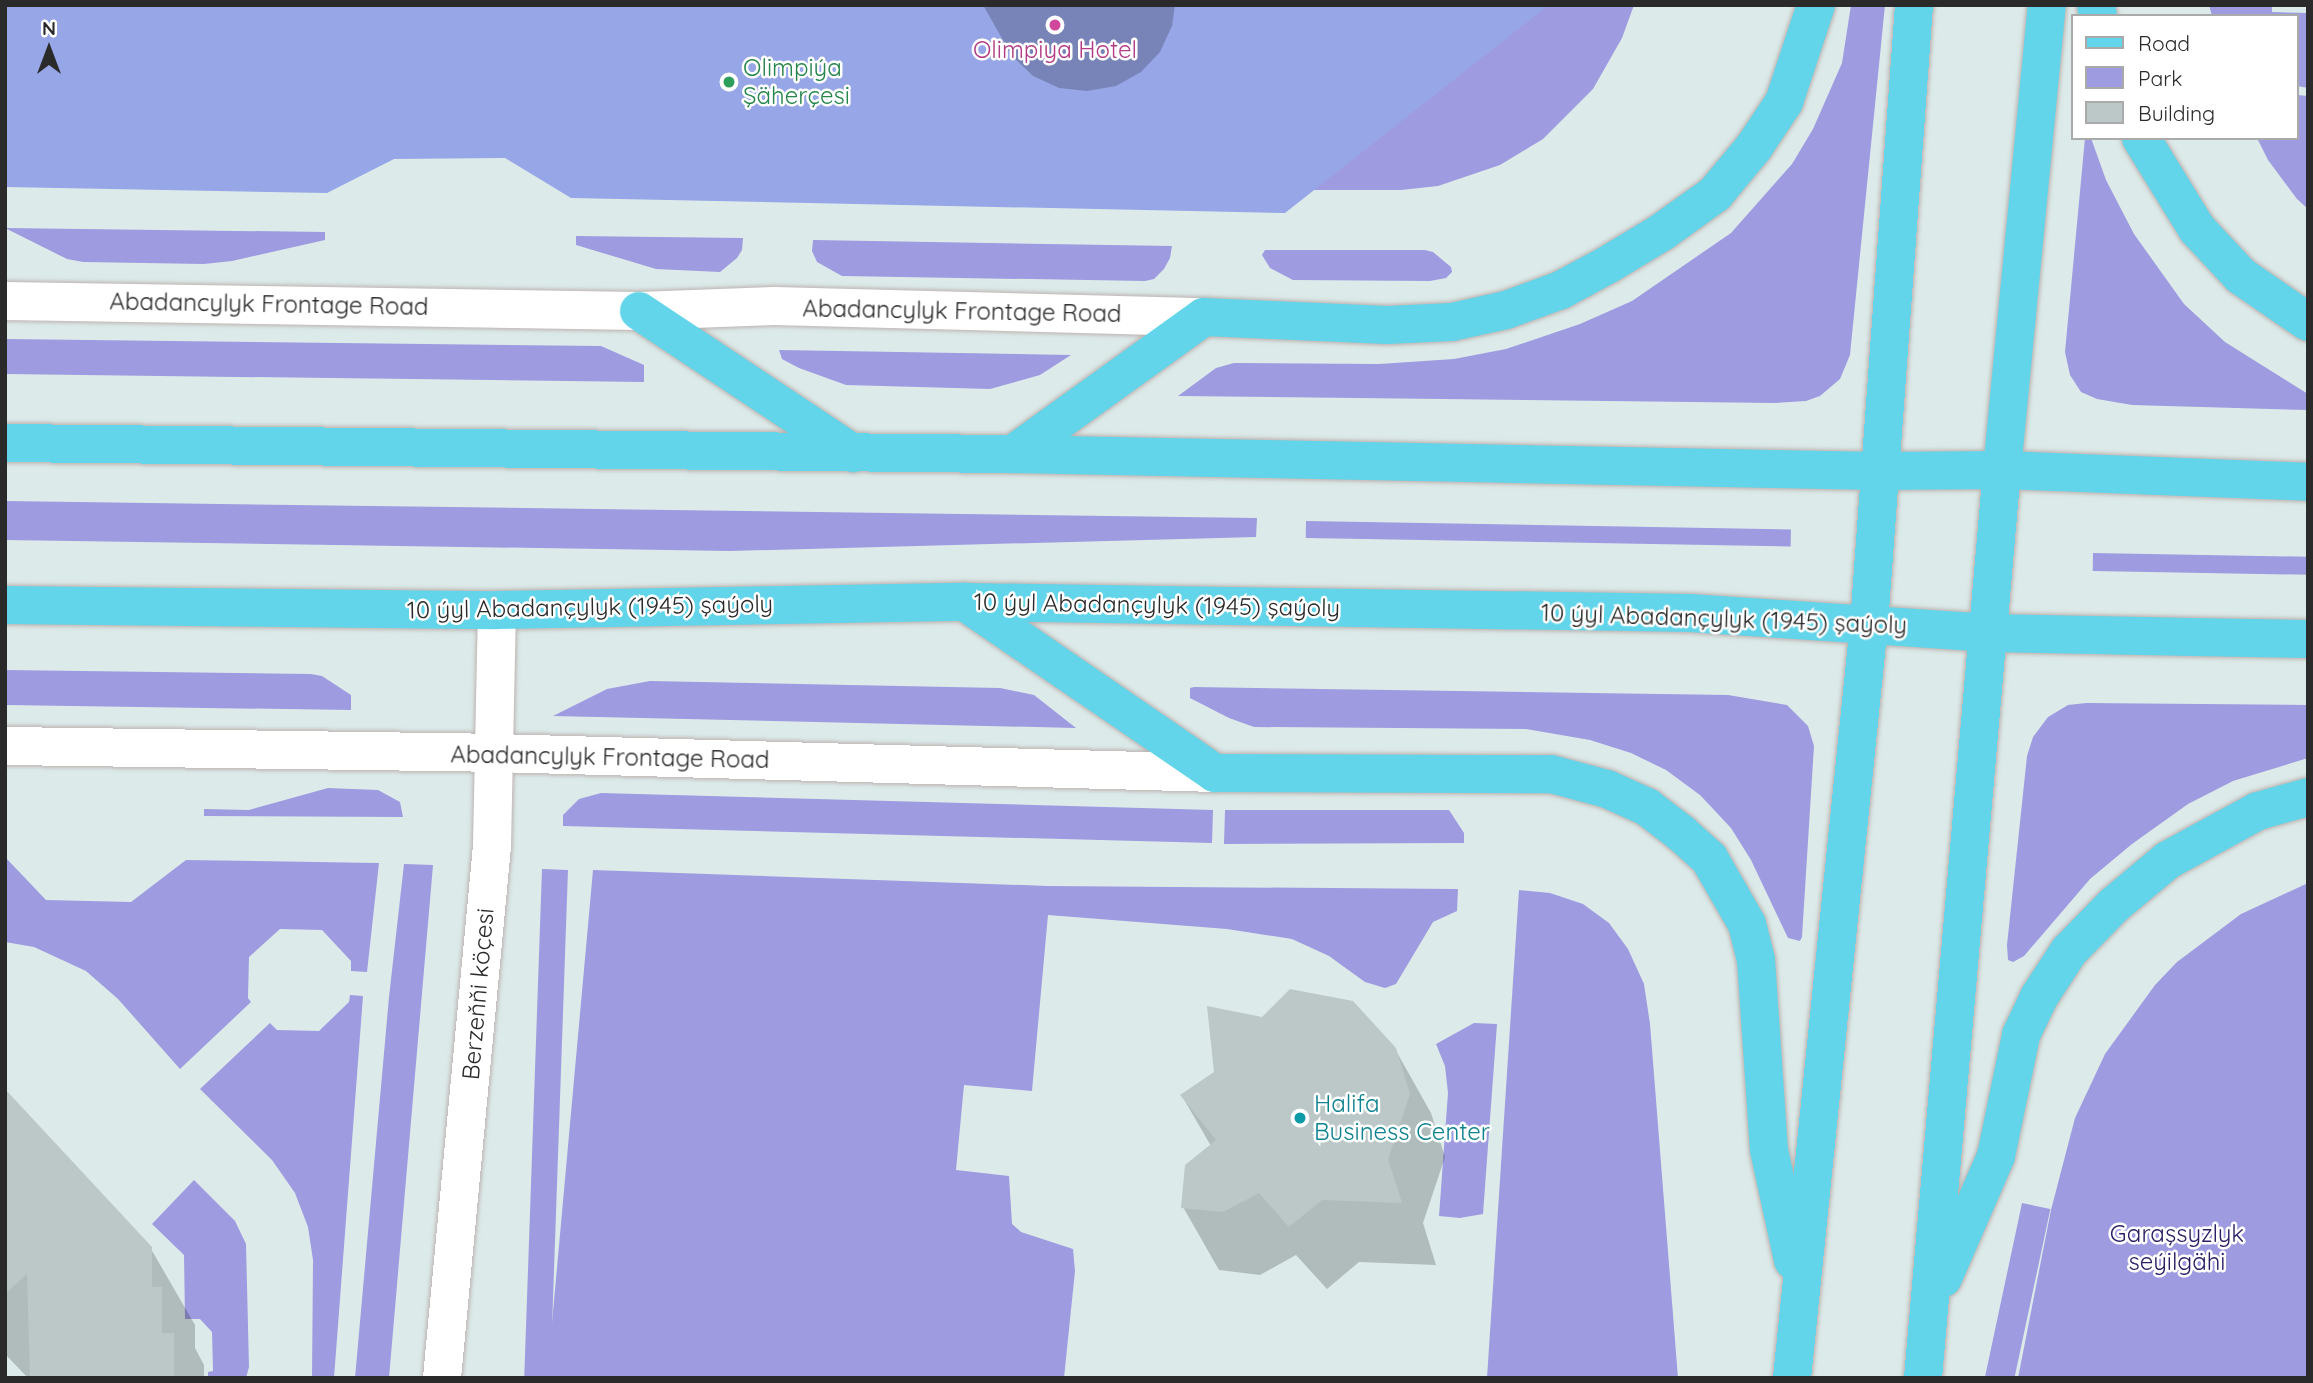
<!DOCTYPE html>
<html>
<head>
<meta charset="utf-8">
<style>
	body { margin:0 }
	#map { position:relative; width:2313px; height:1383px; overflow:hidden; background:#dcebea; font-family:Quicksand,sans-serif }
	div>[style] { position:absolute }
	.green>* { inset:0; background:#9e9be0; transform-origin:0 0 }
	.pitch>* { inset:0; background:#97a6e7 }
	.shadow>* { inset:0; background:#0003 }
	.building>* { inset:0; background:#bcc7c7 }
	.roads { filter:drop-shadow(0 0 2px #bdb3b0) drop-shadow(0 0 2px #bdb3b0) }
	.minor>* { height:38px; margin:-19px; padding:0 19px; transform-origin:19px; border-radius:19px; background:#fff }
	.tertiary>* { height:38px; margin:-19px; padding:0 19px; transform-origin:19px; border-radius:19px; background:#fff }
	.primary>* { height:38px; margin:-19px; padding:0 19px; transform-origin:19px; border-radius:19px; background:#62d5ea }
	.dots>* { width:19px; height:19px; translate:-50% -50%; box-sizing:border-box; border:4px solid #fff; border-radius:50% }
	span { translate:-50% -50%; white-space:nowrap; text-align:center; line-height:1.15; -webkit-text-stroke:5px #fff; paint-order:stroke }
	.hotel-label { font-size:24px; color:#b23c85 }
	.leisure-label { font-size:24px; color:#27864d }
	.left { translate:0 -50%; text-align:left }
	.street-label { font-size:24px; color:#2a2a2a }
	.culture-label { font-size:24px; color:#0d838f }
	.park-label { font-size:24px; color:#291d63 }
	.frame { position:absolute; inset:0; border:7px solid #2a2a2a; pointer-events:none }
	.legend { position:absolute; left:2071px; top:14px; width:228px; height:126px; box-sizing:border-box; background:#fff; border:2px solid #aaa; margin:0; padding:9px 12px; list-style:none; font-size:21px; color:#2a2a2a }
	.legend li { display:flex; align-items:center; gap:14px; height:35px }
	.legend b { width:35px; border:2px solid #aaa }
	.north { position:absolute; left:14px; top:14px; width:70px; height:70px; -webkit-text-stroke:5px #fff; paint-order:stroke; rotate:0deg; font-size:19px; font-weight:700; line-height:28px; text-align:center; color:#2a2a2a }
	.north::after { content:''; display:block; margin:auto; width:24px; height:32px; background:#2a2a2a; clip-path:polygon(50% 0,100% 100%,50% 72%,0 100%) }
</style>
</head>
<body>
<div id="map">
	<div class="green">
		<i style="clip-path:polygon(1303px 5px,1634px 5px,1622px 38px,1593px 89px,1543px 139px,1500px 165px,1438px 186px,1401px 190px,1257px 190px)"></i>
		<i style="clip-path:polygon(1851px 5px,1885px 5px,1850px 355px,1840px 379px,1820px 396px,1806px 401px,1776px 403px,1178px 396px,1216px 368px,1234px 363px,1379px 364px,1454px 359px,1506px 349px,1580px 324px,1632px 301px,1731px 233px,1792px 164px,1813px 129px,1842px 63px)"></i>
		<i style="clip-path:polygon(2209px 5px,2272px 5px,2272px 12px,2308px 13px,2308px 88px,2297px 86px,2297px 16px,2212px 16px)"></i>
		<i style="clip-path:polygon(2297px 95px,2308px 96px,2308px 209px,2297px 199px,2268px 160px,2257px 138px,2297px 138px)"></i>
		<i style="clip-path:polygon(2085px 138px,2091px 138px,2106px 180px,2134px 234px,2184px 304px,2225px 342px,2308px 394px,2308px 410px,2132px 405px,2097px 399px,2081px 392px,2070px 375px,2065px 352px)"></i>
		<i style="clip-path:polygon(5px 228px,325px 232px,325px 240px,232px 261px,204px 264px,83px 262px,67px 259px)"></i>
		<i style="clip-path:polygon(576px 236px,743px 238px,742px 250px,737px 258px,720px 272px,656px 269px,576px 245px)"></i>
		<i style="clip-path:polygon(813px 240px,1172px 246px,1170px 258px,1164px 269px,1154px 279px,1145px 281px,842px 276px,817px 262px,812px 251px)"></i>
		<i style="clip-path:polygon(1265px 250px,1425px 250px,1433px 252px,1451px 267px,1452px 272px,1446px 278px,1430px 281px,1293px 280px,1270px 268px,1262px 255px)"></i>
		<i style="clip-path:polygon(5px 339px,601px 346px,644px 365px,644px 382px,5px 374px)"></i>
		<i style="clip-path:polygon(779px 350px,1071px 355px,1040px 375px,990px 389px,846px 385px,799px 368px,782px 359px)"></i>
		<i style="clip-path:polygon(5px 501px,1257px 518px,1256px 537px,731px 551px,5px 540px)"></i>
		<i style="left:1306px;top:521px;width:485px;height:17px;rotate:1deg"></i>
		<i style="left:2093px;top:553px;width:215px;height:18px;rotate:1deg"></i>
		<i style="clip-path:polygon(5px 670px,311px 674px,322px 676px,351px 695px,351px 710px,5px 705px)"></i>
		<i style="clip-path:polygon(650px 681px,1000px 688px,1034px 695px,1076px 728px,553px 716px,607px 689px)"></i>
		<i style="clip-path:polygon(1194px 687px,1728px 695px,1787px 705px,1808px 726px,1814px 746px,1802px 937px,1800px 941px,1788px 938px,1751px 860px,1731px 828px,1700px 795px,1666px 770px,1631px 753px,1590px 740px,1526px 729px,1254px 727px,1229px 718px,1190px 698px,1190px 688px)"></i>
		<i style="clip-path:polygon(2086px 703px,2308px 705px,2308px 758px,2233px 781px,2188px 804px,2132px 844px,2090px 879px,2024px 956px,2013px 962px,2008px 960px,2007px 945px,2027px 756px,2033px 737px,2048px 717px,2068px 705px)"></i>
		<i style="clip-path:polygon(328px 788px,378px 790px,400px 802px,403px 817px,204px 816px,204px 809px,249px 810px)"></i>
		<i style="clip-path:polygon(601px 793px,1213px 810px,1212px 843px,563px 826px,563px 815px,579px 799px)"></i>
		<i style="clip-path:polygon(1225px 810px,1449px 810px,1464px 833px,1464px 843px,1224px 844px)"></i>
		<i style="clip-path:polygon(5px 857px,46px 900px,131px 902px,186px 860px,379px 863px,367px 972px,351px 971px,351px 961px,322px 930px,280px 929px,249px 957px,248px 998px,251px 1002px,180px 1069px,118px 999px,86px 971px,34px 947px,5px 942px)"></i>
		<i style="clip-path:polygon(404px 864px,433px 865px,389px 1378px,355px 1378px,389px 997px)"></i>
		<i style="left:542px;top:869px;width:26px;height:511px;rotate:2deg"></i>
		<i style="clip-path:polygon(593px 870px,1048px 886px,1458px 889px,1457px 911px,1433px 922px,1396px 984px,1385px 988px,1365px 982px,1329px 956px,1292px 939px,1227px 929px,1048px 915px,1032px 1091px,964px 1085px,956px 1170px,1009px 1176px,1012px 1224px,1021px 1232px,1073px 1249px,1075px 1271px,1064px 1378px,547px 1378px)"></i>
		<i style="clip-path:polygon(2308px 883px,2308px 1378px,2018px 1378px,2051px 1210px,2075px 1118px,2105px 1054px,2155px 985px,2177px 962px,2241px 914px)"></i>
		<i style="clip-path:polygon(1519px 890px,1550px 893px,1583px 904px,1609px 923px,1628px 949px,1644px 984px,1650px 1024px,1678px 1378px,1487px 1378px)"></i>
		<i style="clip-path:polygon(350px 995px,363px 996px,334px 1378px,312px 1378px,313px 1260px,308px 1227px,295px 1193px,272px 1160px,200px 1089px,270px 1023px,277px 1030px,319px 1031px,349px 1002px)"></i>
		<i style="clip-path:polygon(1474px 1023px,1497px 1024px,1483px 1214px,1460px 1218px,1439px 1216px,1448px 1093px,1445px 1066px,1436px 1044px)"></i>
		<i style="clip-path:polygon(194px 1180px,235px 1221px,246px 1244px,249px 1367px,246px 1378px,208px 1378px,208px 1372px,213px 1371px,212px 1332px,200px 1319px,185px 1319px,184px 1255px,152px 1224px)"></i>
		<i style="left:2022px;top:1203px;width:29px;height:178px;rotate:12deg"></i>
	</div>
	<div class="pitch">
		<i style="clip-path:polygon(5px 5px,1549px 5px,1285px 213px,571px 198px,505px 158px,394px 159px,327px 193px,5px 187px)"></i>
	</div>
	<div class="shadow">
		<i style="clip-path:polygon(1175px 5px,1172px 26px,1160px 52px,1141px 72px,1116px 86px,1087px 91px,1059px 88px,1033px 76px,1012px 56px,983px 5px)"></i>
		<i style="clip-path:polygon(1395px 1049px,1431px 1113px,1445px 1157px,1423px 1223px,1436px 1265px,1359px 1262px,1327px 1289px,1296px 1255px,1260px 1275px,1219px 1270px,1183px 1207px,1211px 1146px,1182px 1096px)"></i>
		<i style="clip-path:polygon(5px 1109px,151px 1249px,195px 1325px,195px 1348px,204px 1365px,204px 1378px,28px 1378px,5px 1354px)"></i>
	</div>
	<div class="building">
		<i style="clip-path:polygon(1290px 989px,1353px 1001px,1396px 1048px,1410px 1094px,1388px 1159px,1402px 1203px,1322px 1200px,1289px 1227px,1259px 1193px,1223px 1212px,1181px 1208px,1185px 1165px,1216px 1140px,1180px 1095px,1214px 1072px,1207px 1006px,1262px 1017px)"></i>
		<i style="clip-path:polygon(5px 1089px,152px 1247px,152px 1287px,162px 1287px,162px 1333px,174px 1333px,174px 1378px,30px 1378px,27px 1274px,5px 1294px)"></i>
	</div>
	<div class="roads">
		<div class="minor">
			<i style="left:5px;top:301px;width:634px;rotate:0.9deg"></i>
			<i style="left:639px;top:311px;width:135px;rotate:-2.1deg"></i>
			<i style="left:774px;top:306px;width:430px;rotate:1.5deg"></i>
			<i style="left:5px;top:746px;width:490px;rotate:0.8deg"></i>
			<i style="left:495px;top:753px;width:720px;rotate:1.59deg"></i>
		</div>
		<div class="tertiary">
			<i style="left:442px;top:1378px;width:534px;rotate:-84.63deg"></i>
			<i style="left:492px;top:846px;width:236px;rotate:-88.8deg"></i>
		</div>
		<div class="primary">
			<i style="left:2096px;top:5px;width:11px;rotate:80deg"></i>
			<i style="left:2141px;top:138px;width:107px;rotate:58.4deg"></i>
			<i style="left:2197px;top:229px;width:64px;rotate:46.9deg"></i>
			<i style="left:2241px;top:276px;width:81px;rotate:34.5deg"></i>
			<i style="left:639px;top:311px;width:257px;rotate:33.6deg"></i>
			<i style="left:5px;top:443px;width:1008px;rotate:0.63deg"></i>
			<i style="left:1013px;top:454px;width:865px;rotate:1.13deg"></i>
			<i style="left:1878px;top:471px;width:124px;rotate:-0.5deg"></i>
			<i style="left:2002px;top:470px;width:306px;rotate:2.2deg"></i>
			<i style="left:1013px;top:454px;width:235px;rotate:-35.7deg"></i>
			<i style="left:1204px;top:317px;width:183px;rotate:2.5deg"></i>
			<i style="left:1387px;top:325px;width:65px;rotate:-2.6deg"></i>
			<i style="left:1452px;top:322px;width:55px;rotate:-12.5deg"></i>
			<i style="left:1506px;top:310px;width:59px;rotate:-20deg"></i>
			<i style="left:1561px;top:290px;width:55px;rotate:-28.4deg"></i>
			<i style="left:1609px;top:264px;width:62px;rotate:-31.1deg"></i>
			<i style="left:1662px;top:232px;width:65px;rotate:-35.6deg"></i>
			<i style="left:1715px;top:194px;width:61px;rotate:-50.3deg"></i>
			<i style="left:1754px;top:147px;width:54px;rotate:-56.3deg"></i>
			<i style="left:1784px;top:102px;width:102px;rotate:-71.7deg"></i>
			<i style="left:965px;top:602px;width:303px;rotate:34.4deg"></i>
			<i style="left:1215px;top:773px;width:336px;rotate:0.2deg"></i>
			<i style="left:1551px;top:774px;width:58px;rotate:15deg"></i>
			<i style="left:1607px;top:789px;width:44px;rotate:24.2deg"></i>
			<i style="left:1647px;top:807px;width:43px;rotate:37.4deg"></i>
			<i style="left:1681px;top:833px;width:38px;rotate:42deg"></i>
			<i style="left:1709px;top:858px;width:76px;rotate:60.1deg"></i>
			<i style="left:1747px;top:924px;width:37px;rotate:76deg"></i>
			<i style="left:1756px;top:960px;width:190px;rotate:86.1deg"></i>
			<i style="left:1769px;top:1150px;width:113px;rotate:77.7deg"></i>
			<i style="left:5px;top:605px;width:492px;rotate:0.6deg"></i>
			<i style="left:497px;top:610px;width:468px;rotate:-1deg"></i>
			<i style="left:965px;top:602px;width:725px;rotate:0.87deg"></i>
			<i style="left:1690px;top:613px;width:301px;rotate:3.8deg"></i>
			<i style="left:1990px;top:633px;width:318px;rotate:1.1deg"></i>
			<i style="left:1943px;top:1278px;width:133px;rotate:-66.5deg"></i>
			<i style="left:1996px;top:1156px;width:124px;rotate:-78.3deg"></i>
			<i style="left:2021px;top:1035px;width:42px;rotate:-64.7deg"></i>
			<i style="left:2039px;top:997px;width:55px;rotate:-56.9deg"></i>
			<i style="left:2069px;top:951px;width:64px;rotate:-45.6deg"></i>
			<i style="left:2114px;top:905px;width:70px;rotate:-39.8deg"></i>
			<i style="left:2168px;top:860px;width:102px;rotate:-28.6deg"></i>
			<i style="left:2258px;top:811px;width:52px;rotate:-15.6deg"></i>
			<i style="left:1792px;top:1378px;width:758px;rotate:-84.17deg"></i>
			<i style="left:1869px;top:624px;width:621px;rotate:-85.84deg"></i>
			<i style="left:1923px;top:1378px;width:911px;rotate:-85.03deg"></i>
			<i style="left:2002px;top:470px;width:467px;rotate:-84.5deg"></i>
		</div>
	</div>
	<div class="dots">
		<i style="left:1055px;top:25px;background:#d1479c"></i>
		<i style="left:729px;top:82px;background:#2e9e5b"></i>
		<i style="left:1300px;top:1118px;background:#0f9aa8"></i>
	</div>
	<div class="hotel-label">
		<span style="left:1055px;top:50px">Olimpiya Hotel</span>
	</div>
	<div class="leisure-label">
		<span class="left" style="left:743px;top:82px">Olimpiýa<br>Şäherçesi</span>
	</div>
	<div class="street-label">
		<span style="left:269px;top:304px;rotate:1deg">Abadancylyk Frontage Road</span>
		<span style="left:962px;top:311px;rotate:1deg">Abadancylyk Frontage Road</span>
		<span style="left:1157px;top:605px;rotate:1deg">10 ýyl Abadançylyk (1945) şaýoly</span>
		<span style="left:590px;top:607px;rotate:-1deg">10 ýyl Abadançylyk (1945) şaýoly</span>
		<span style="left:1724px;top:619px;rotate:2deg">10 ýyl Abadançylyk (1945) şaýoly</span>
		<span style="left:610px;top:757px;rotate:1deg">Abadancylyk Frontage Road</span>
		<span style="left:478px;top:994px;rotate:-85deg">Berzeňňi köçesi</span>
	</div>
	<div class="culture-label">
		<span class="left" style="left:1314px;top:1118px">Halifa<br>Business Center</span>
	</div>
	<div class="park-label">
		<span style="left:2177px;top:1248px">Garaşsyzlyk<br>seýilgähi</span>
	</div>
	<div class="frame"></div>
	<ul class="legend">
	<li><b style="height:9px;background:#62d5ea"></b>Road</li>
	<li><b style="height:19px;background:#9e9be0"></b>Park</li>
	<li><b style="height:19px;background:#bcc7c7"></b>Building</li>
	</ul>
	<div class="north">N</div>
</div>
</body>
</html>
